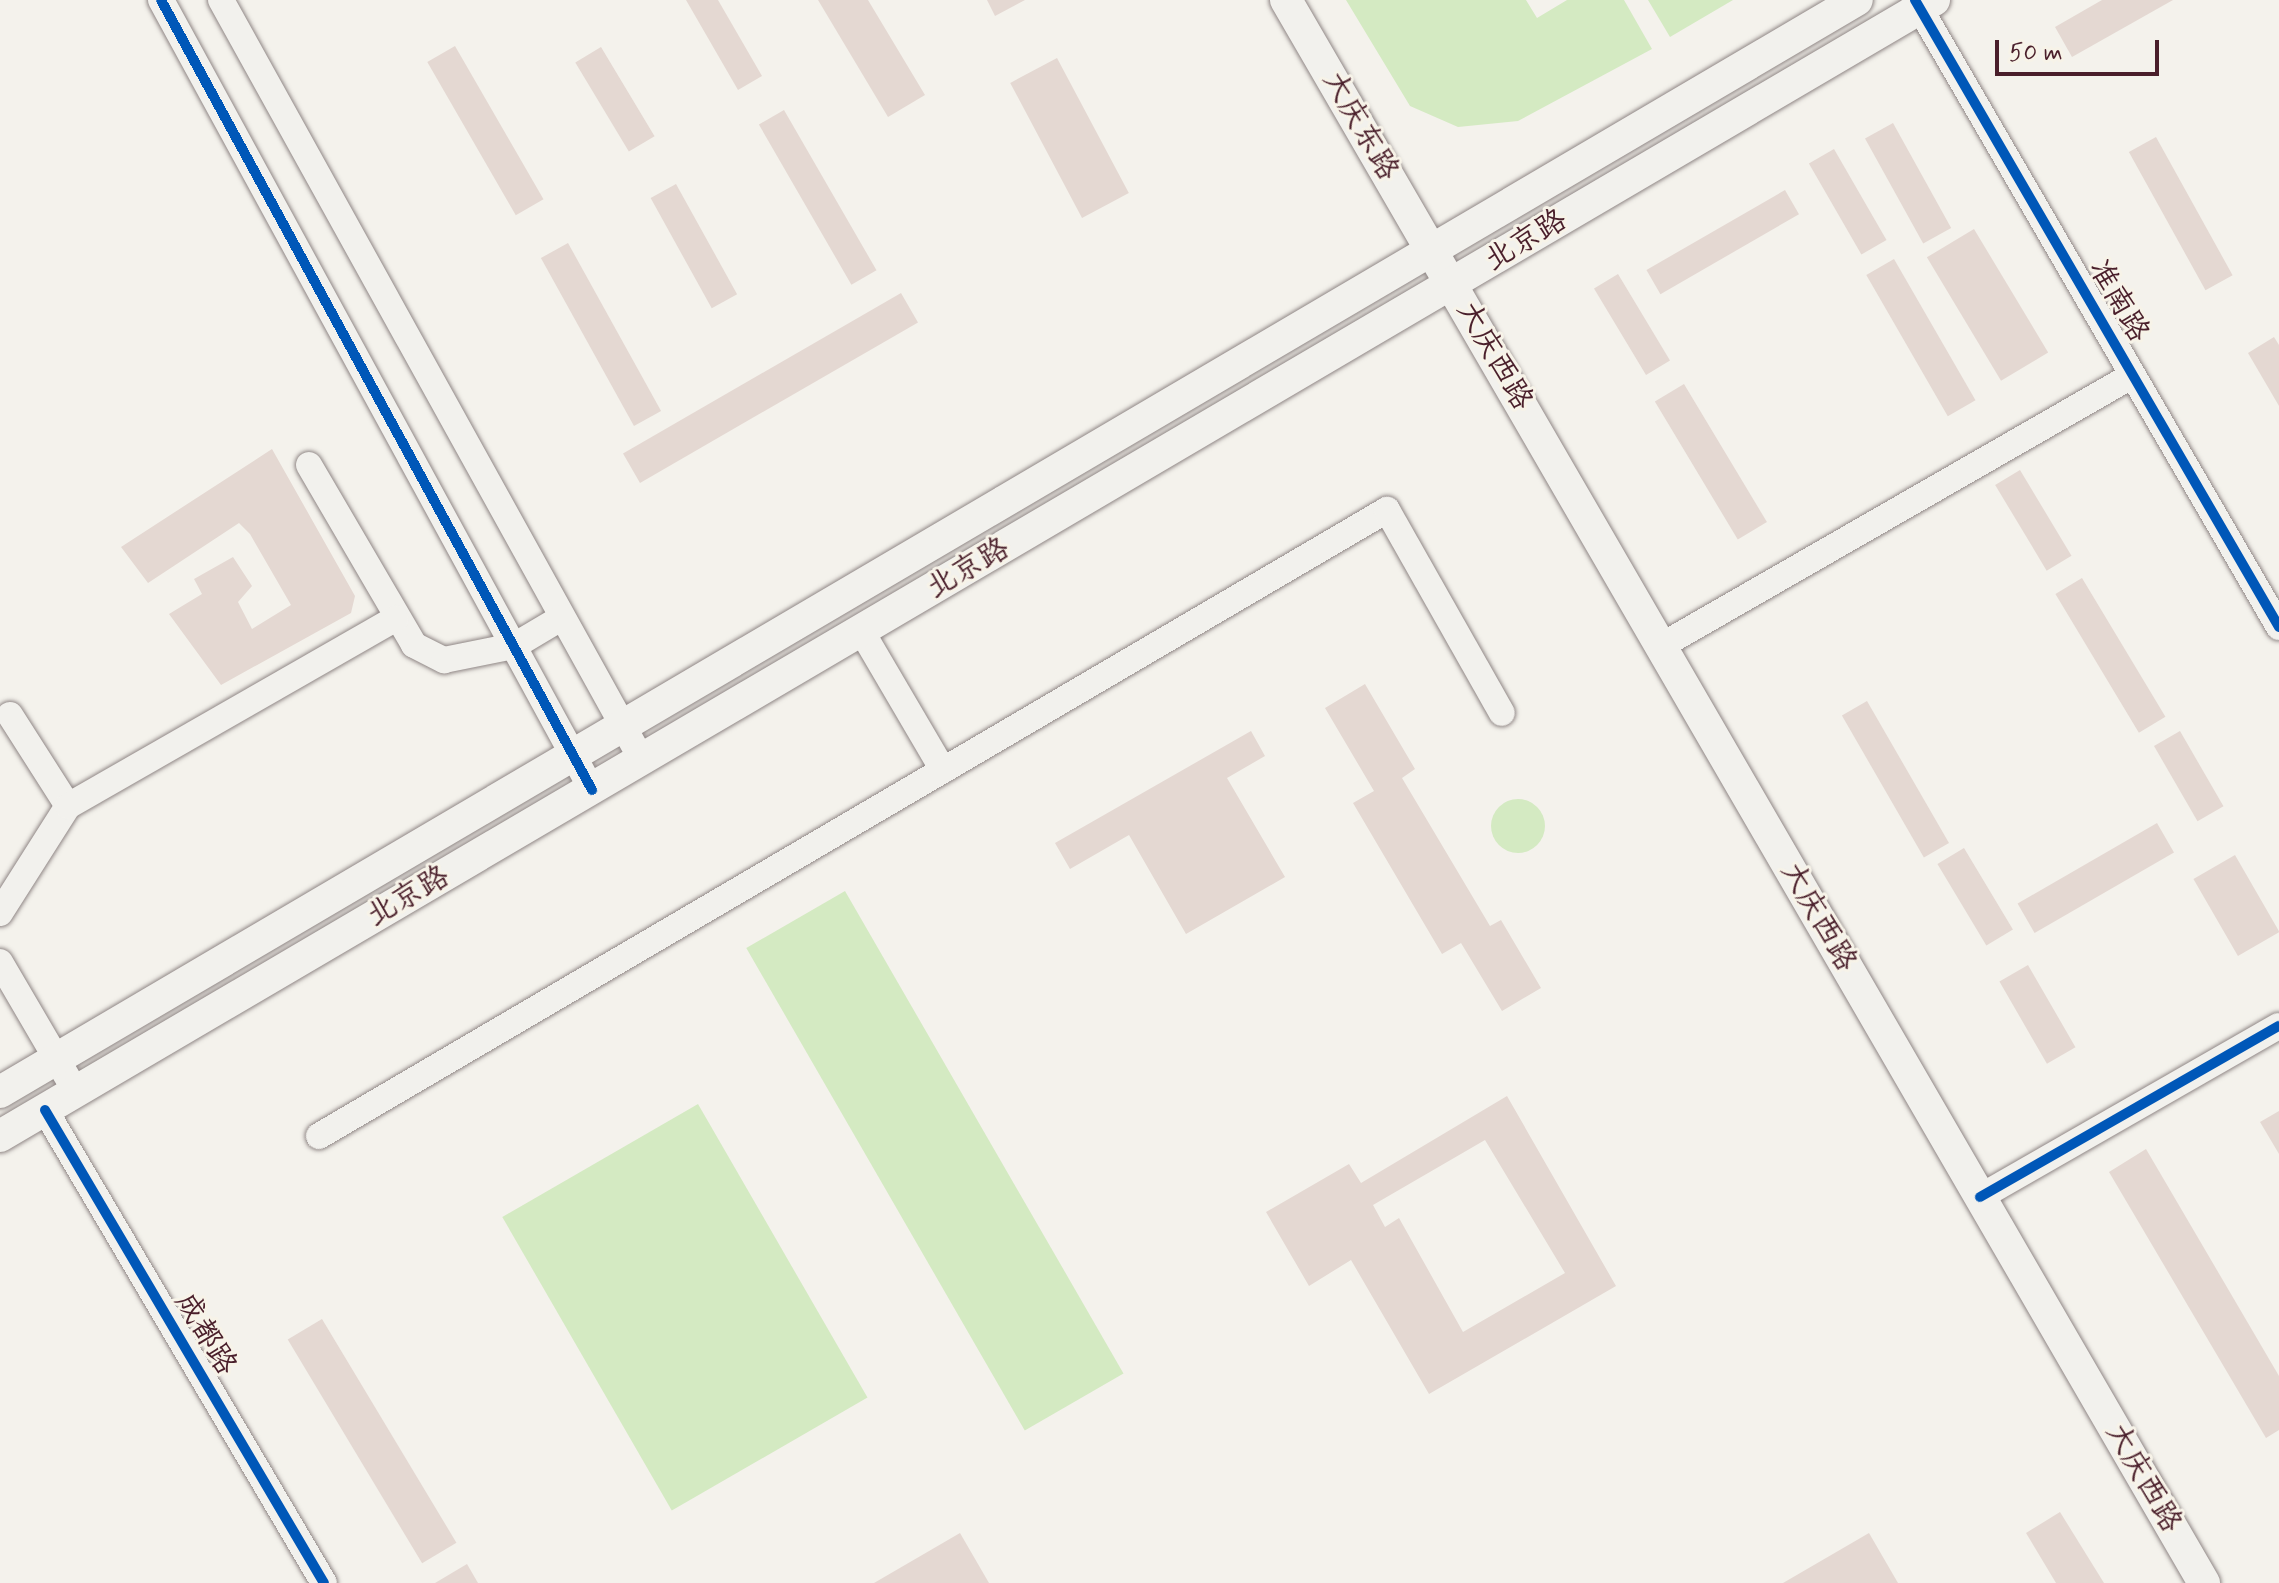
<!DOCTYPE html>
<html>
<head>
<meta charset="utf-8">
<style>
	body { margin:0 }
	#map { position:relative; width:2279px; height:1583px; overflow:hidden; background:#f4f2ec; font-family:Mynerve,"LXGW WenKai TC",sans-serif }
	div>[style] { position:absolute }
	.green>* { inset:0; background:#d4eac2; transform-origin:0 0 }
	.round { border-radius:50% }
	.building>* { inset:0; background:#e4d8d2; transform-origin:0 0 }
	.roads { filter:drop-shadow(0 0 2px #8f8685) drop-shadow(0 0 2px #8f8685) }
	.minor>* { height:26px; margin:-13px; padding:0 13px; transform-origin:13px; border-radius:13px; background:#f2f1ed }
	.major>* { height:32px; margin:-16px; padding:0 16px; transform-origin:16px; border-radius:16px; background:#f2f1ed }
	.cycleway>* { height:10px; margin:-5px; padding:0 5px; transform-origin:5px; border-radius:5px; background:#0057b8 }
	span { translate:-50% -50%; white-space:nowrap; text-align:center; line-height:1.15; -webkit-text-stroke:6px #f7f3e8; paint-order:stroke }
	.street-label { font-size:30px; color:#4a1f2b }
	.scale { position:absolute; left:1995px; top:40px; width:164px; height:36px; box-sizing:border-box; border:4px solid #4a1f2b; border-top:0; padding-left:10px; font-size:24px; line-height:28px; white-space:nowrap; color:#4a1f2b; -webkit-text-stroke:6px #f7f3e8; paint-order:stroke }
</style>
</head>
<body>
<div id="map">
	<div class="green">
		<i style="clip-path:polygon(1346px 0,1526px 0,1537px 18px,1567px 0,1624px 0,1652px 49px,1518px 121px,1458px 127px,1410px 106px)"></i>
		<i style="clip-path:polygon(1648px 0,1733px 0,1670px 37px)"></i>
		<i class="round" style="left:1491px;top:799px;width:54px;height:54px"></i>
		<i style="left:845px;top:891px;width:557px;height:114px;rotate:60deg"></i>
		<i style="left:698px;top:1104px;width:339px;height:226px;rotate:60deg"></i>
	</div>
	<div class="building">
		<i style="clip-path:polygon(686px 0,718px 0,762px 76px,738px 90px)"></i>
		<i style="clip-path:polygon(818px 0,868px 0,925px 95px,888px 117px)"></i>
		<i style="clip-path:polygon(987px 0,1025px 0,995px 16px)"></i>
		<i style="clip-path:polygon(2102px 0,2173px 0,2072px 57px,2055px 27px)"></i>
		<i style="left:455px;top:46px;width:177px;height:32px;rotate:60deg"></i>
		<i style="left:601px;top:47px;width:104px;height:30px;rotate:59deg"></i>
		<i style="left:1057px;top:58px;width:153px;height:53px;rotate:62deg"></i>
		<i style="left:784px;top:110px;width:185px;height:29px;rotate:60deg"></i>
		<i style="left:1893px;top:123px;width:120px;height:32px;rotate:61deg"></i>
		<i style="left:2156px;top:137px;width:158px;height:31px;rotate:61deg"></i>
		<i style="left:1834px;top:149px;width:105px;height:29px;rotate:60deg"></i>
		<i style="left:676px;top:184px;width:126px;height:29px;rotate:61deg"></i>
		<i style="left:1785px;top:190px;width:28px;height:160px;rotate:60deg"></i>
		<i style="left:1974px;top:229px;width:144px;height:55px;rotate:59deg"></i>
		<i style="left:568px;top:243px;width:192px;height:31px;rotate:61deg"></i>
		<i style="left:1894px;top:259px;width:163px;height:32px;rotate:60deg"></i>
		<i style="left:1618px;top:274px;width:101px;height:28px;rotate:59deg"></i>
		<i style="left:901px;top:293px;width:34px;height:321px;rotate:60deg"></i>
		<i style="clip-path:polygon(2274px 337px,2279px 345px,2279px 406px,2248px 353px)"></i>
		<i style="left:1684px;top:384px;width:161px;height:34px;rotate:59deg"></i>
		<i style="clip-path:polygon(272px 449px,355px 596px,351px 613px,221px 685px,169px 614px,202px 594px,194px 579px,233px 557px,252px 586px,238px 602px,252px 629px,291px 605px,250px 534px,239px 523px,148px 583px,121px 547px)"></i>
		<i style="left:2020px;top:470px;width:100px;height:29px;rotate:59deg"></i>
		<i style="left:2082px;top:578px;width:162px;height:31px;rotate:59deg"></i>
		<i style="clip-path:polygon(1365px 684px,1415px 769px,1402px 778px,1490px 926px,1501px 920px,1541px 988px,1502px 1011px,1461px 943px,1442px 954px,1353px 803px,1374px 791px,1325px 708px)"></i>
		<i style="left:1867px;top:701px;width:164px;height:29px;rotate:60deg"></i>
		<i style="clip-path:polygon(1251px 731px,1265px 756px,1227px 778px,1285px 877px,1186px 934px,1129px 835px,1070px 869px,1055px 843px)"></i>
		<i style="left:2180px;top:731px;width:87px;height:30px;rotate:60deg"></i>
		<i style="left:2157px;top:823px;width:34px;height:161px;rotate:60deg"></i>
		<i style="left:1964px;top:848px;width:95px;height:31px;rotate:59deg"></i>
		<i style="left:2235px;top:855px;width:89px;height:48px;rotate:60deg"></i>
		<i style="left:2028px;top:965px;width:95px;height:33px;rotate:60deg"></i>
		<i style="clip-path:polygon(evenodd,1507px 1096px,1616px 1286px,1429px 1394px,1351px 1260px,1309px 1286px,1266px 1212px,1349px 1164px,1361px 1183px,1507px 1096px,1485px 1140px,1565px 1273px,1463px 1332px,1399px 1218px,1385px 1227px,1373px 1205px,1485px 1140px)"></i>
		<i style="clip-path:polygon(2279px 1111px,2279px 1154px,2260px 1122px)"></i>
		<i style="clip-path:polygon(2146px 1149px,2279px 1376px,2279px 1430px,2266px 1438px,2109px 1172px)"></i>
		<i style="left:322px;top:1319px;width:261px;height:40px;rotate:59deg"></i>
		<i style="clip-path:polygon(2060px 1512px,2104px 1583px,2056px 1583px,2026px 1533px)"></i>
		<i style="clip-path:polygon(960px 1533px,989px 1583px,874px 1583px)"></i>
		<i style="clip-path:polygon(1869px 1533px,1898px 1583px,1783px 1583px)"></i>
		<i style="clip-path:polygon(467px 1564px,478px 1583px,435px 1583px)"></i>
	</div>
	<div class="roads">
		<div class="minor">
			<i style="left:161px;top:0;width:900px;rotate:61.38deg"></i>
			<i style="left:221px;top:0;width:869px;rotate:61.02deg"></i>
			<i style="left:1915px;top:0;width:725px;rotate:59.86deg"></i>
			<i style="left:309px;top:465px;width:208px;rotate:59.7deg"></i>
			<i style="left:414px;top:645px;width:34px;rotate:27deg"></i>
			<i style="left:444px;top:660px;width:71px;rotate:-11.3deg"></i>
			<i style="left:514px;top:646px;width:55px;rotate:-30.8deg"></i>
			<i style="left:862px;top:632px;width:160px;rotate:59.6deg"></i>
			<i style="left:1661px;top:646px;width:544px;rotate:-29.86deg"></i>
			<i style="left:10px;top:715px;width:108px;rotate:57.5deg"></i>
			<i style="left:0;top:913px;width:127px;rotate:-57.6deg"></i>
			<i style="left:68px;top:806px;width:377px;rotate:-29.8deg"></i>
			<i style="left:0;top:962px;width:151px;rotate:59.7deg"></i>
			<i style="left:45px;top:1110px;width:549px;rotate:59.47deg"></i>
			<i style="left:319px;top:1136px;width:1238px;rotate:-30.38deg"></i>
			<i style="left:1387px;top:510px;width:233px;rotate:60.5deg"></i>
			<i style="left:1980px;top:1197px;width:344px;rotate:-29.8deg"></i>
		</div>
		<div class="major">
			<i style="left:1286px;top:0;width:1830px;rotate:59.89deg"></i>
			<i style="left:0;top:1092px;width:2154px;rotate:-30.46deg"></i>
			<i style="left:0;top:1136px;width:2243px;rotate:-30.43deg"></i>
		</div>
	</div>
	<div class="cycleway">
		<i style="left:161px;top:0;width:900px;rotate:61.38deg"></i>
		<i style="left:1915px;top:0;width:725px;rotate:59.86deg"></i>
		<i style="left:45px;top:1110px;width:549px;rotate:59.47deg"></i>
		<i style="left:1980px;top:1197px;width:344px;rotate:-29.8deg"></i>
	</div>
	<div class="street-label">
		<span style="left:1360px;top:126px;rotate:60deg">大庆东路</span>
		<span style="left:1526px;top:241px;rotate:-31deg">北京路</span>
		<span style="left:2118px;top:301px;rotate:60deg">准南路</span>
		<span style="left:1494px;top:356px;rotate:60deg">大庆西路</span>
		<span style="left:968px;top:569px;rotate:-30deg">北京路</span>
		<span style="left:408px;top:897px;rotate:-30deg">北京路</span>
		<span style="left:1818px;top:917px;rotate:60deg">大庆西路</span>
		<span style="left:205px;top:1334px;rotate:59deg">成都路</span>
		<span style="left:2143px;top:1478px;rotate:60deg">大庆西路</span>
	</div>
	<div class="scale">50 m</div>
</div>
</body>
</html>
